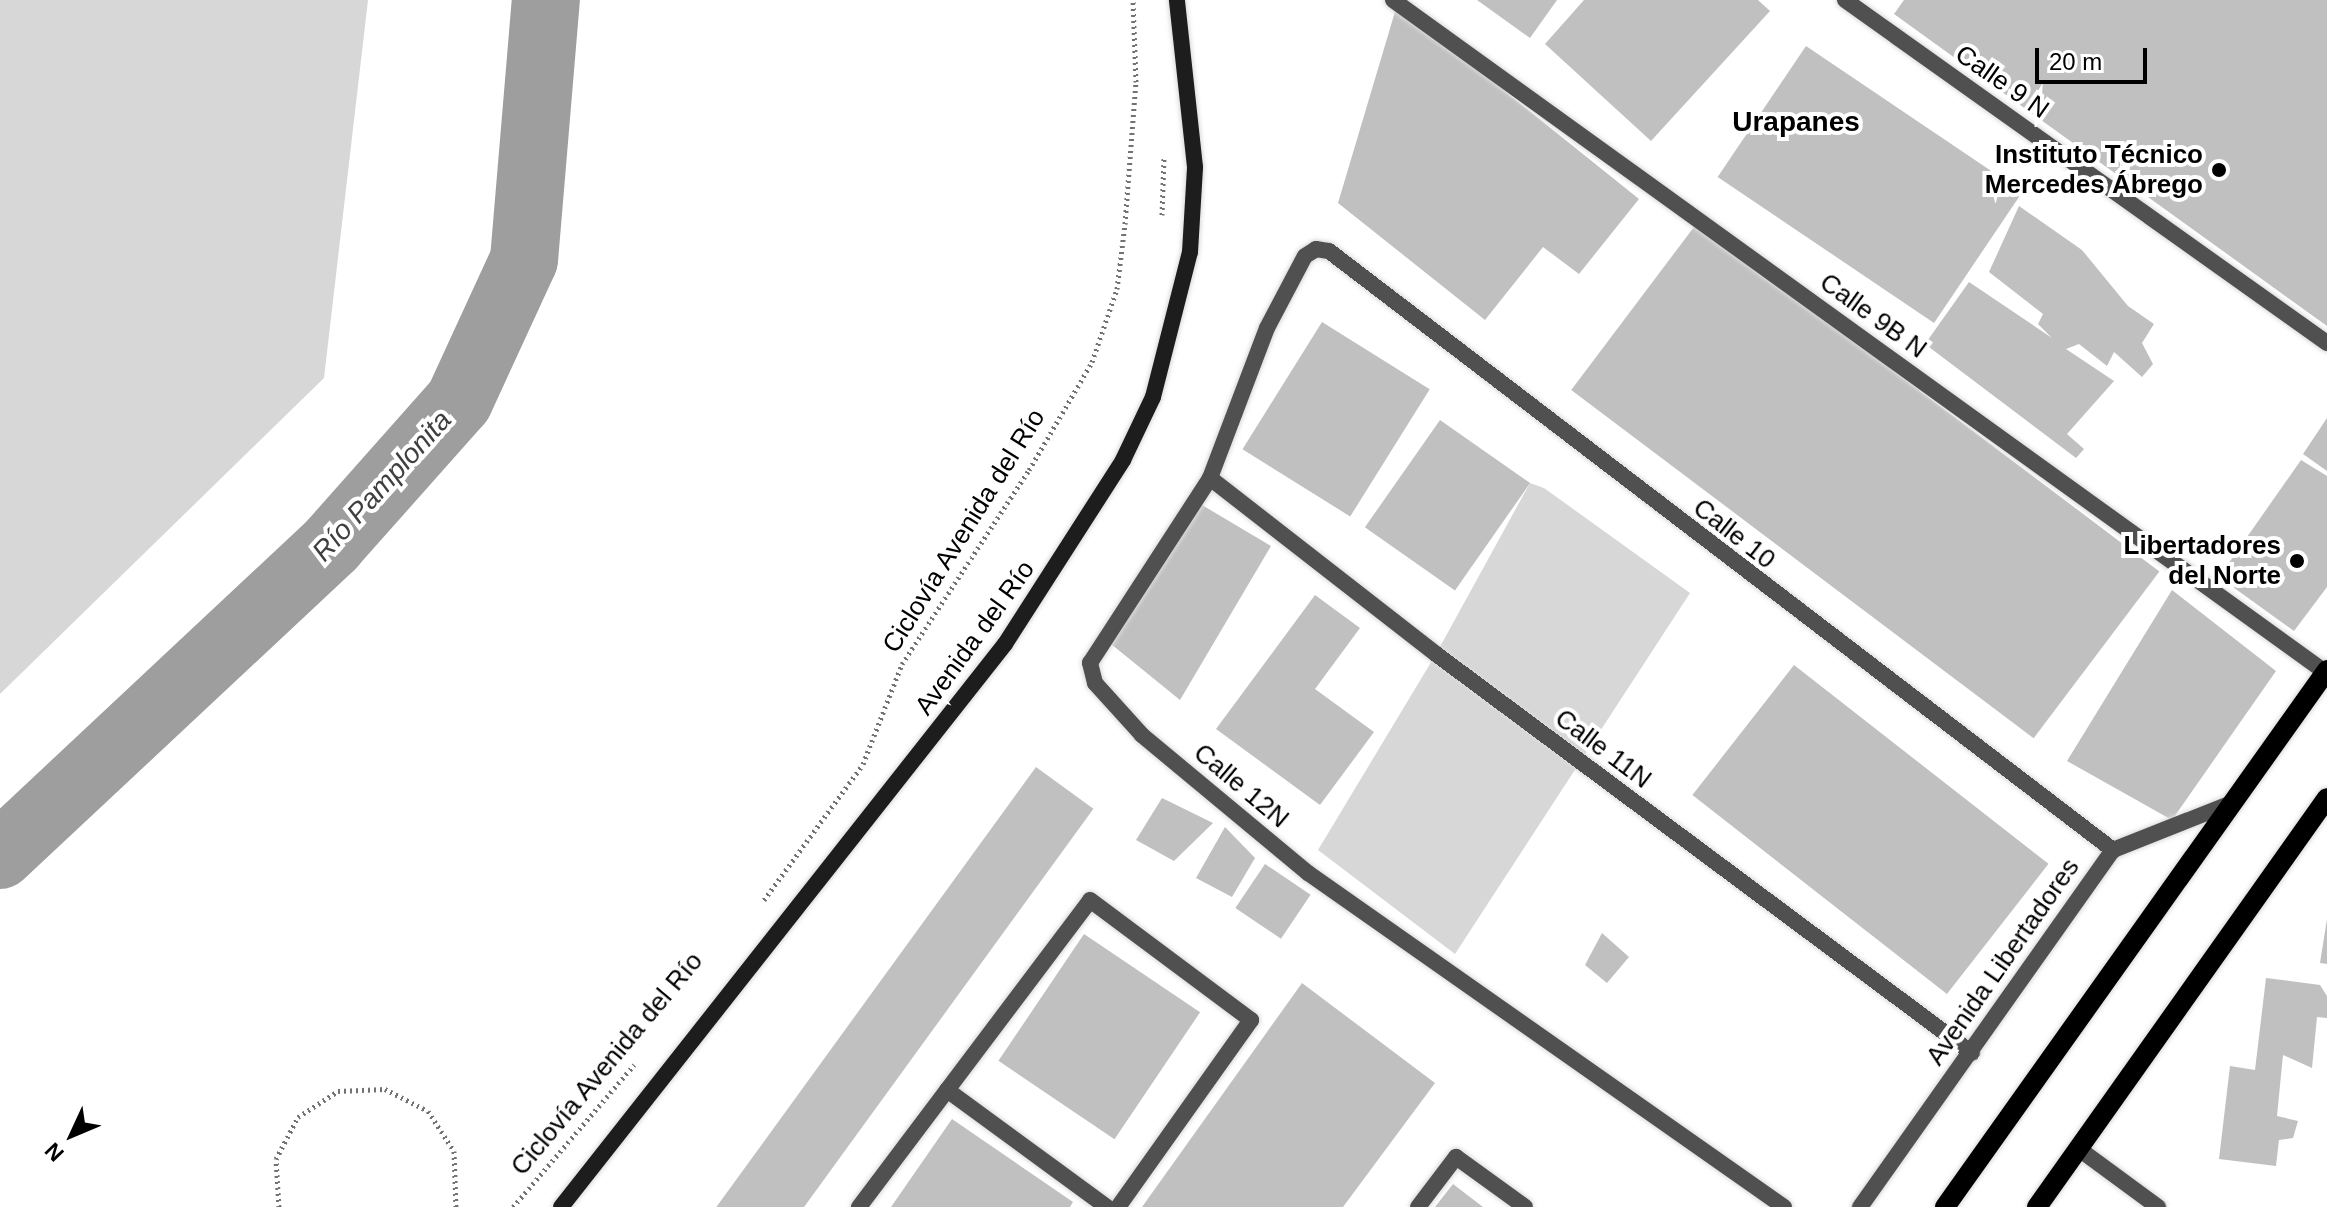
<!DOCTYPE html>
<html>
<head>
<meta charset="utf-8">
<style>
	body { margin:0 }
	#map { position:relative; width:2327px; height:1207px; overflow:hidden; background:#fff; font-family:Helvetica,sans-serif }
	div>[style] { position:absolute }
	.green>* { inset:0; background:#d7d7d7 }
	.river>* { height:68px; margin:-34px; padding:0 34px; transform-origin:34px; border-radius:34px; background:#9e9e9e }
	.building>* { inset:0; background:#c0c0c0; transform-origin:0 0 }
	.path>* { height:5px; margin-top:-2.5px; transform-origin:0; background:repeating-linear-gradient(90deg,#727272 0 2px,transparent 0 6px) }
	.roads { filter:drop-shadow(0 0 2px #dbdbdb) drop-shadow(0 0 2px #dbdbdb) }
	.street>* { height:16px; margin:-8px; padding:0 8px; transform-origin:8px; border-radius:8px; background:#505050 }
	.secondary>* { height:16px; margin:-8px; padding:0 8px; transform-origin:8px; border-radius:8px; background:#1d1d1d }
	.primary>* { height:20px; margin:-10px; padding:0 10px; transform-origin:10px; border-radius:10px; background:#000 }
	.dots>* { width:22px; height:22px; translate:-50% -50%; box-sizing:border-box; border:4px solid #fff; border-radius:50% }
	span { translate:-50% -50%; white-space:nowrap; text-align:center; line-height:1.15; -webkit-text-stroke:8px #fff; paint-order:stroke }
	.street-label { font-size:26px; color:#000 }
	.poi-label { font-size:26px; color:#000; font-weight:700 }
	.right { translate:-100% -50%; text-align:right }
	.neighbourhood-label { font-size:28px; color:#000; font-weight:700 }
	.water-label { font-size:28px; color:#3f3f3f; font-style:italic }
	.north { position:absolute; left:32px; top:1095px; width:80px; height:80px; -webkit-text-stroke:6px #fff; paint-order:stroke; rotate:226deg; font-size:22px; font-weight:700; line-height:32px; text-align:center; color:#000 }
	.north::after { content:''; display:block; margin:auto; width:28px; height:36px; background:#000; clip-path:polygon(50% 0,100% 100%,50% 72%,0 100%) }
	.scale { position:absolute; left:2035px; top:48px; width:112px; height:36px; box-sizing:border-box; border:4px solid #000; border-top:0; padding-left:10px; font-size:24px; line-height:28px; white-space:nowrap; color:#000; -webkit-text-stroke:6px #fff; paint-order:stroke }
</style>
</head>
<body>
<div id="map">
	<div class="green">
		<i style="clip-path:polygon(0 0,368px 0,324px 378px,0 694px)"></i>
		<i style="clip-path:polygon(1530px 483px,1544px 488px,1690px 593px,1455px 954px,1318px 850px,1436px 654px)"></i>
	</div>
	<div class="river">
		<i style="left:0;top:855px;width:455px;rotate:-43.1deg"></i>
		<i style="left:332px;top:544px;width:191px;rotate:-48.4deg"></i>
		<i style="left:459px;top:401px;width:155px;rotate:-65.3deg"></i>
		<i style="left:524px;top:260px;width:261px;rotate:-85.2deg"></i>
	</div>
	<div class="building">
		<i style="clip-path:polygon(1477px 0,1557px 0,1530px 38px)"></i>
		<i style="clip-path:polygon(1584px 0,1758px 0,1770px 11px,1651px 141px,1545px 44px)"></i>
		<i style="clip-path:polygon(1904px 0,2327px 0,2327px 326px,1894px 14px)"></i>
		<i style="clip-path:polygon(1397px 5px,1639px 199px,1579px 274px,1543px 247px,1485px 320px,1338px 203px)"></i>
		<i style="left:1806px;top:46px;width:261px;height:158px;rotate:34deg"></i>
		<i style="clip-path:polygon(2019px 206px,2082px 250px,2128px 306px,2154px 324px,2142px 343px,2153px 364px,2142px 377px,2114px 352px,2107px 366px,2079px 344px,2066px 349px,2114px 381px,2067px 434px,2084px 449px,2076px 458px,1925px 344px,1969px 282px,2052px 338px,2038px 324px,2043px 314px,1989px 272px)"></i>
		<i style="left:1697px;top:223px;width:579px;height:209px;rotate:37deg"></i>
		<i style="left:1322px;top:322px;width:127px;height:150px;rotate:32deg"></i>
		<i style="clip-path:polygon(2327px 418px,2327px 471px,2303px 454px)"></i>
		<i style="left:1440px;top:420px;width:110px;height:131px;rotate:35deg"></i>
		<i style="clip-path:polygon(2301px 460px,2327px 476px,2327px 587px,2294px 631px,2219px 577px)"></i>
		<i style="clip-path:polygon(1202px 505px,1271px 546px,1180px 700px,1111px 644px)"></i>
		<i style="clip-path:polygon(2172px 590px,2276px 671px,2172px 820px,2067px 761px)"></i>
		<i style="clip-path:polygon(1315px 595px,1360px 628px,1315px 689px,1374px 732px,1320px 805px,1216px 729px)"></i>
		<i style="left:1794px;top:665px;width:323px;height:165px;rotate:38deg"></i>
		<i style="left:1036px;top:767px;width:71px;height:548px;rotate:36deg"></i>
		<i style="clip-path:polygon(1162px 798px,1213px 823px,1174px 861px,1136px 840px)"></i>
		<i style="clip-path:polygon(1225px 827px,1255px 858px,1232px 897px,1196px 878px)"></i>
		<i style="left:1265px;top:864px;width:55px;height:53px;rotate:34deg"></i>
		<i style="clip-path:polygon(2327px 919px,2327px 964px,2320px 963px)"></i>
		<i style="clip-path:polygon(1602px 933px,1629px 957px,1607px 983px,1585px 965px)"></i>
		<i style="left:1084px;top:934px;width:140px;height:153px;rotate:34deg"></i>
		<i style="clip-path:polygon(2266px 978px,2320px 985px,2327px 996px,2327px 1018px,2317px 1017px,2312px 1068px,2283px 1055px,2277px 1116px,2298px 1121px,2293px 1138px,2279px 1140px,2276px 1166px,2219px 1159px,2230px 1066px,2255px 1070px)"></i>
		<i style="clip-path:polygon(1302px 983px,1435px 1083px,1343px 1207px,1142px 1207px)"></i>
		<i style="clip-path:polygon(952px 1119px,1073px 1202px,1070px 1207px,891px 1207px)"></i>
		<i style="clip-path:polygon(1453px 1184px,1483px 1207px,1435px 1207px)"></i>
	</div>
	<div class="path">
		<i style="left:1162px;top:215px;width:58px;rotate:-88deg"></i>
		<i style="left:764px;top:900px;width:168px;rotate:-53.9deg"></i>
		<i style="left:863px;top:764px;width:107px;rotate:-68.7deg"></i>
		<i style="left:902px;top:664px;width:232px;rotate:-56.8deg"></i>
		<i style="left:1029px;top:470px;width:125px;rotate:-59.7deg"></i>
		<i style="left:1092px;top:362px;width:77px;rotate:-71.1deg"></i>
		<i style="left:1117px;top:289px;width:65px;rotate:-83deg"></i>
		<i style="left:1125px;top:224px;width:142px;rotate:-85.6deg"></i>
		<i style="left:1136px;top:82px;width:82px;rotate:-92.1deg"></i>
		<i style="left:279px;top:1207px;width:48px;rotate:-93.6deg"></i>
		<i style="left:276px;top:1159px;width:47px;rotate:-62.4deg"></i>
		<i style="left:298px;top:1117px;width:48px;rotate:-33deg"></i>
		<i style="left:338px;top:1091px;width:47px;rotate:-2.4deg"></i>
		<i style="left:385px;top:1089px;width:48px;rotate:27.1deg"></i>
		<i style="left:428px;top:1111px;width:48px;rotate:57deg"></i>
		<i style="left:454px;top:1151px;width:56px;rotate:88deg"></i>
		<i style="left:513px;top:1207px;width:187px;rotate:-49.6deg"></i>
	</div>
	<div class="roads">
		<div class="street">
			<i style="left:1393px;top:0;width:1149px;rotate:35.79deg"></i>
			<i style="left:1845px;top:0;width:592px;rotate:35.44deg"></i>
			<i style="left:1210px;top:478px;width:286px;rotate:37.9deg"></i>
			<i style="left:1436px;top:654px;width:668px;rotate:36.66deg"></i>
			<i style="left:947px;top:1090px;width:198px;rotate:36.2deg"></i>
			<i style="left:2079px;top:1149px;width:98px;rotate:36.3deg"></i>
			<i style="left:859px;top:1207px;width:384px;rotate:-53deg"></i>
			<i style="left:1090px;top:900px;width:201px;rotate:36.7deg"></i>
			<i style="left:1251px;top:1020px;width:229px;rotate:125.4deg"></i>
			<i style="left:1418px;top:1207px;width:63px;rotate:-52.8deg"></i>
			<i style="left:1456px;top:1157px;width:85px;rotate:35.9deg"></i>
			<i style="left:1784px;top:1207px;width:581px;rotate:-144.94deg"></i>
			<i style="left:1308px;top:873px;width:216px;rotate:-140.3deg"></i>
			<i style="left:1142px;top:735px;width:70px;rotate:-132.1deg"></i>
			<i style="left:1095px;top:683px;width:21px;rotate:-104deg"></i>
			<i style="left:1090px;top:663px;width:221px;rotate:-57deg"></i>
			<i style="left:1210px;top:478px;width:160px;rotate:-69.2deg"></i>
			<i style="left:1267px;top:328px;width:81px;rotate:-62.2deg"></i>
			<i style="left:1305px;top:256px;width:13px;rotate:-32deg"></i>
			<i style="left:1316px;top:249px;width:13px;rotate:9deg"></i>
			<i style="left:1329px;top:251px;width:987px;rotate:37.38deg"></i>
			<i style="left:1860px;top:1207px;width:438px;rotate:-54.7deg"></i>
			<i style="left:2113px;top:850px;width:128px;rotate:-21.6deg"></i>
		</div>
		<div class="secondary">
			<i style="left:561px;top:1207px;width:717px;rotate:-51.74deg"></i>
			<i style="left:1005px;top:644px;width:219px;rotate:-57.3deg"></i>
			<i style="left:1123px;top:460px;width:70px;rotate:-64.5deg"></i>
			<i style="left:1153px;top:397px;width:150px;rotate:-75.7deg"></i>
			<i style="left:1190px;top:252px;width:85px;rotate:-86.6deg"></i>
			<i style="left:1195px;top:167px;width:168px;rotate:-96.2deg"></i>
		</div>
		<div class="primary">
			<i style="left:1945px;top:1207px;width:659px;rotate:-54.57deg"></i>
			<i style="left:2037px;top:1207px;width:501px;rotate:-54.66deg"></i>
		</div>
	</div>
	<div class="dots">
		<i style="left:2219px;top:170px;background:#000"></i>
		<i style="left:2297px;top:561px;background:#000"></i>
	</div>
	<div class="street-label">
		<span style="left:2002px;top:82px;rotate:35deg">Calle 9 N</span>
		<span style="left:1873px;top:316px;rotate:36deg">Calle 9B N</span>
		<span style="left:964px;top:531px;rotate:-58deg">Ciclovía Avenida del Río</span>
		<span style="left:1734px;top:534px;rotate:38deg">Calle 10</span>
		<span style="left:975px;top:638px;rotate:-54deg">Avenida del Río</span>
		<span style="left:1603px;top:749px;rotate:37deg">Calle 11N</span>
		<span style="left:1241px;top:786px;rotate:40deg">Calle 12N</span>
		<span style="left:2003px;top:962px;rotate:-55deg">Avenida Libertadores</span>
		<span style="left:607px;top:1064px;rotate:-50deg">Ciclovía Avenida del Río</span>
	</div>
	<div class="poi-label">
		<span class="right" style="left:2203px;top:170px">Instituto Técnico<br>Mercedes Ábrego</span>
		<span class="right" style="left:2281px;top:561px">Libertadores<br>del Norte</span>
	</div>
	<div class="neighbourhood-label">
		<span style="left:1796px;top:122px">Urapanes</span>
	</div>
	<div class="water-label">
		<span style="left:382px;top:486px;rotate:-48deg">Río Pamplonita</span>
	</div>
	<div class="north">N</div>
	<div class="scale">20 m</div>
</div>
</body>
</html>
